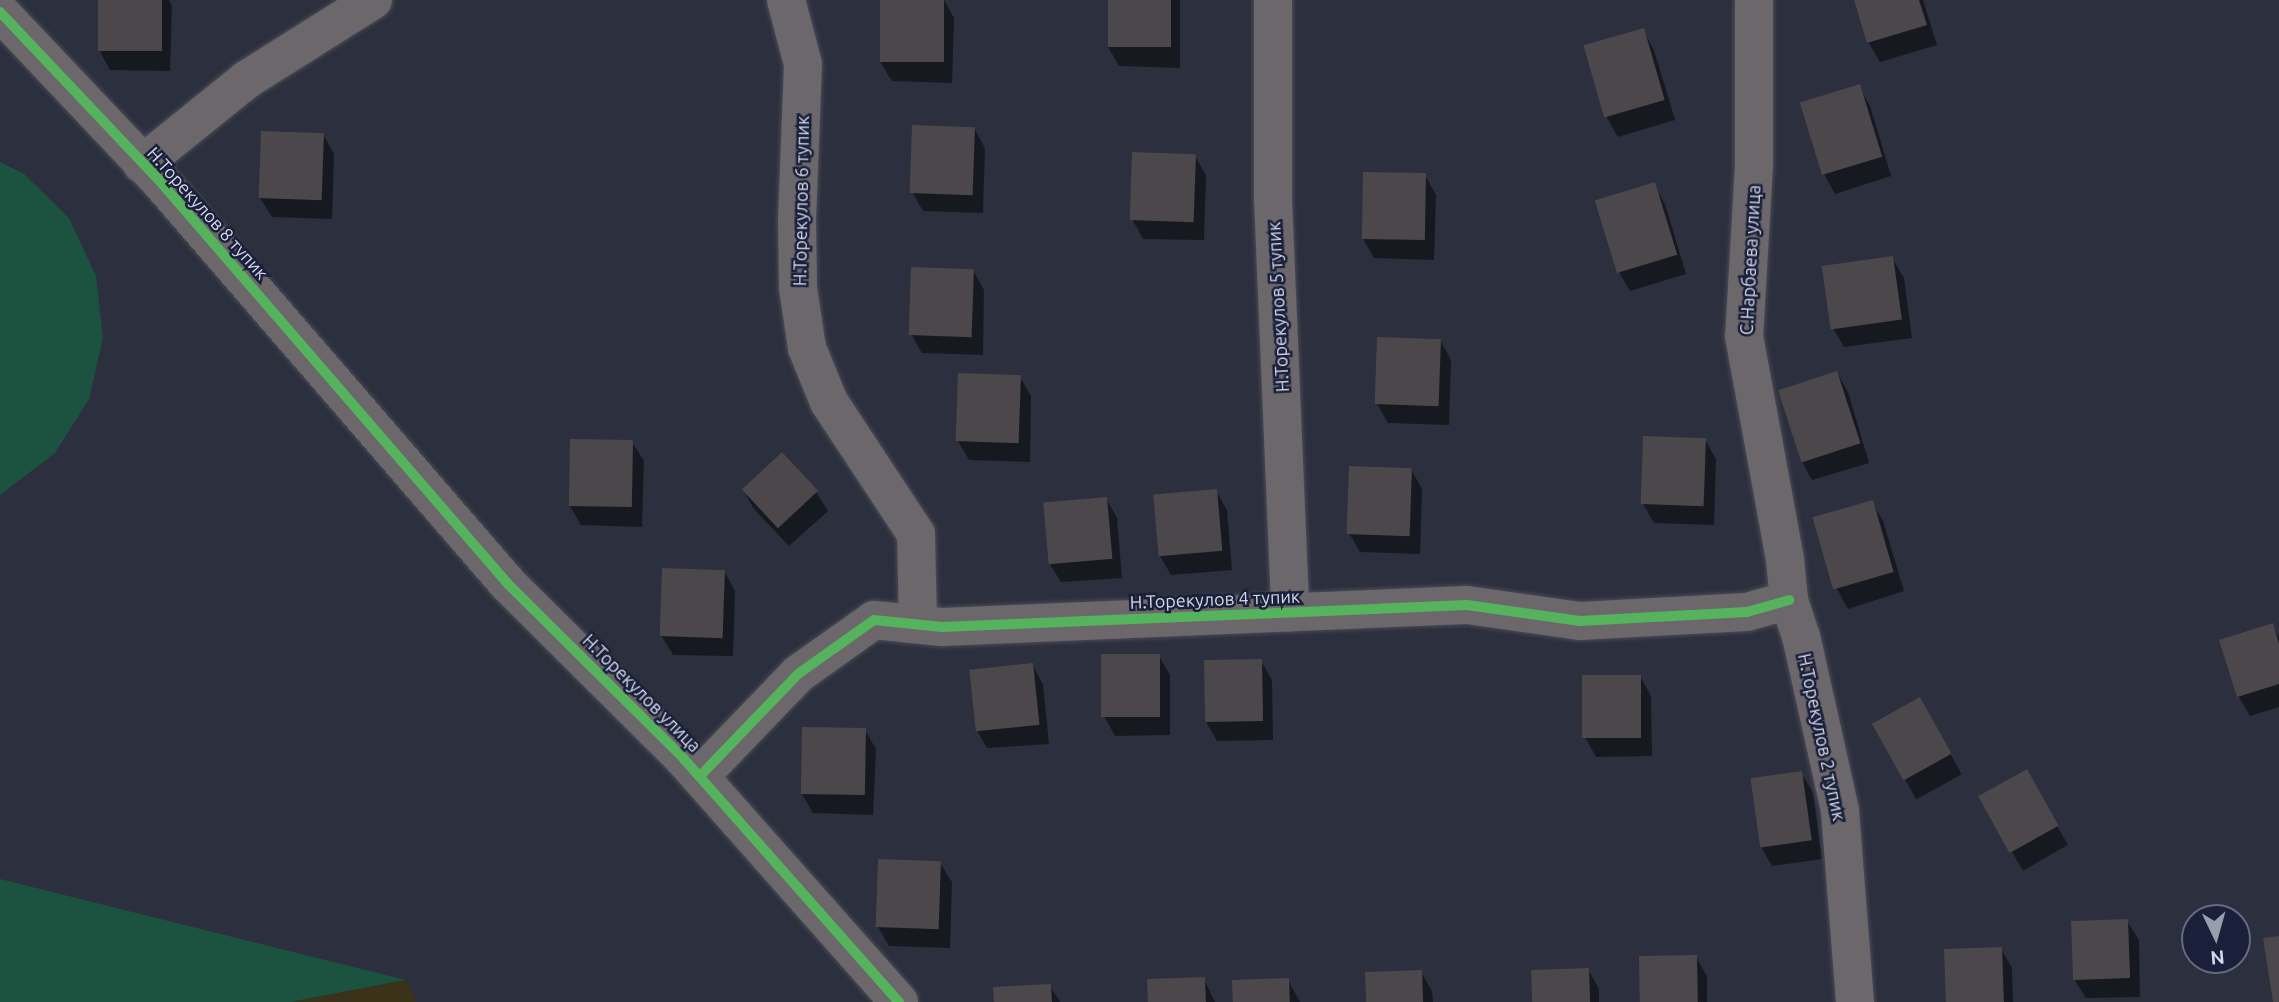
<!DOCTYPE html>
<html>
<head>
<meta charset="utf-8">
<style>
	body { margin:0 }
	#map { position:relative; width:2279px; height:1002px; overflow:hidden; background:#2c2f3d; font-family:Ubuntu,sans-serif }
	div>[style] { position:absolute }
	.green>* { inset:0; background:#1b5340 }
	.sand>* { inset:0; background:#3a3219 }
	.shadow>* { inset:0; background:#0007; transform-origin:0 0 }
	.building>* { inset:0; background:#4c474b; transform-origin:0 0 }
	.roads { filter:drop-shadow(0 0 2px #494b57) drop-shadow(0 0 2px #494b57) }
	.street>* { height:38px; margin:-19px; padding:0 19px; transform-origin:19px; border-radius:19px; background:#6b676b }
	.cycleway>* { height:10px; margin:-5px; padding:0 5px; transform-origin:5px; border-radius:5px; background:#56b35d }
	span { translate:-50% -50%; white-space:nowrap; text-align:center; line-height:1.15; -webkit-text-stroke:5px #1b203a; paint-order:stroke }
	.street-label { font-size:18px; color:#d4d9eb }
	.north { position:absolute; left:2181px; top:904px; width:70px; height:70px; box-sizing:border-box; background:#1b203a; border:2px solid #656a81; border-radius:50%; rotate:175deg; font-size:19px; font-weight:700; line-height:28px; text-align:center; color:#d4d9eb }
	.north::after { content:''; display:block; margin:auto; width:24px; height:32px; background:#999eae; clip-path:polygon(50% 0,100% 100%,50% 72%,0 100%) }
</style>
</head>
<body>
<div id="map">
	<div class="green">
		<i style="clip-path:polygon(0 162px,24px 174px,69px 218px,96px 276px,103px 338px,89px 399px,55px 453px,0 495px)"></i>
		<i style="clip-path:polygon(0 879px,406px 980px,291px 1002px,0 1002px)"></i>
	</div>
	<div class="sand">
		<i style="clip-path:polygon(406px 980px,417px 1002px,291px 1002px)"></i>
	</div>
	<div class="shadow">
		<i style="clip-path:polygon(100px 0,169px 0,172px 6px,170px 71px,110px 70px,99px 50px)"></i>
		<i style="clip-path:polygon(882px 0,944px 0,954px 18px,952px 83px,892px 81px,880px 62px)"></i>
		<i style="clip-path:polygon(1109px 0,1180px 0,1180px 68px,1119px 66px,1108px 47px)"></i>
		<i style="clip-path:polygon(1856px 0,1923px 0,1937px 45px,1880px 62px,1869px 43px)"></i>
		<i style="clip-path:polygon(1643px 31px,1654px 50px,1675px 120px,1618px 137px,1607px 118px)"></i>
		<i style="clip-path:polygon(1859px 87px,1870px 106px,1891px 176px,1835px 194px,1824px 174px)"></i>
		<i style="clip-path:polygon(974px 128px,985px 148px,983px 213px,923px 211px,912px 192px)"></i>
		<i style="clip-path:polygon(323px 134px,334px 154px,332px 219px,272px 217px,260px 198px)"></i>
		<i style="clip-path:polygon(1195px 156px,1206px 175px,1204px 240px,1143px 239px,1132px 219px)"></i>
		<i style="clip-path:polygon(1425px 175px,1436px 195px,1434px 260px,1374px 258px,1363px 239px)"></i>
		<i style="clip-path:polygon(1654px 185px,1665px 204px,1686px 274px,1630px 291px,1619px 272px)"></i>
		<i style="clip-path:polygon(1892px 258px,1904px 278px,1912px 338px,1844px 347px,1833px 328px)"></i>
		<i style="clip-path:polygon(973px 270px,984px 290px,983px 355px,922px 353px,911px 334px)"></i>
		<i style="clip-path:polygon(1440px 340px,1451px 360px,1449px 425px,1388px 423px,1377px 404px)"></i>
		<i style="clip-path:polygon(1837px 373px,1848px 392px,1869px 463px,1812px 480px,1801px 460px)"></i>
		<i style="clip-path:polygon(1020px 377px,1031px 396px,1030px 462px,969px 460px,958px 441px)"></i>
		<i style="clip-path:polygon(1705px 440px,1716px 459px,1714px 525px,1654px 523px,1643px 504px)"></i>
		<i style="clip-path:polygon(632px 442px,644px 461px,642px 527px,581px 525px,570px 506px)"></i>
		<i style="clip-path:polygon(1411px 469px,1422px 489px,1420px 554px,1360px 552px,1349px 533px)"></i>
		<i style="clip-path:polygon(743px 490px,816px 492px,828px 511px,789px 546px,754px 509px)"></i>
		<i style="clip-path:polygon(1216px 491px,1227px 510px,1232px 570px,1171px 575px,1160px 556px)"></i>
		<i style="clip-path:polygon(1106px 498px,1117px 518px,1122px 578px,1061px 582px,1049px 563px)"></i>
		<i style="clip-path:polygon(1872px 502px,1883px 521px,1904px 591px,1848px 609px,1837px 589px)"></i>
		<i style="clip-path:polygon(724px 571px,735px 591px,733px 656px,673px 655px,661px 635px)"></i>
		<i style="clip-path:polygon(2272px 625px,2279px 638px,2279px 707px,2250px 716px,2239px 697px,2221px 641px)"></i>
		<i style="clip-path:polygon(1159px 656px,1170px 675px,1170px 735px,1115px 736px,1104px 716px)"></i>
		<i style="clip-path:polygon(1261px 661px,1272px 680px,1273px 740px,1217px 741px,1206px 722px)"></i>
		<i style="clip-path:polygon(1032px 664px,1043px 684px,1049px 744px,987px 748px,976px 729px)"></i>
		<i style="clip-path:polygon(1640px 676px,1651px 696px,1652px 756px,1596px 757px,1585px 737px)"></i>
		<i style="left:1920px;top:699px;width:86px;height:52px;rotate:61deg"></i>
		<i style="clip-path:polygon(865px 730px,876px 749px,873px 815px,813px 813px,802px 794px)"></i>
		<i style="left:2026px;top:772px;width:84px;height:52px;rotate:60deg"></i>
		<i style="clip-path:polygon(1801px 773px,1813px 792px,1822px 859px,1772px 866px,1761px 847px)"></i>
		<i style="clip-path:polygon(940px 863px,952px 882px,950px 948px,889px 946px,878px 927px)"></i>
		<i style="clip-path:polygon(2127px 921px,2139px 940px,2140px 997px,2086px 998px,2074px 979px)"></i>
		<i style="clip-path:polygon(2001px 949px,2012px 968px,2013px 1002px,1948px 1002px)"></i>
		<i style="clip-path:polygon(1696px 957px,1707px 976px,1707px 1002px,1642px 1002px)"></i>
		<i style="clip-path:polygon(1588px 969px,1599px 989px,1599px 1002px,1534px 1002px)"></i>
		<i style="clip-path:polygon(1421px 972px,1432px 991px,1433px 1002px,1367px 1002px)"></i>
		<i style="clip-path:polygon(1204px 979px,1215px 1002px,1150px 1002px)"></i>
		<i style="clip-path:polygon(1288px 980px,1300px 1002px,1234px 1002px)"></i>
		<i style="clip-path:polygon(1050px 986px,1060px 1002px,996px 1002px)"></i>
	</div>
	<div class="building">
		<i style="left:98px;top:0;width:64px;height:51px"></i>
		<i style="left:880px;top:0;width:64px;height:62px"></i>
		<i style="left:1108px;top:0;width:63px;height:47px"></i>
		<i style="clip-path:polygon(1854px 0,1919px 0,1927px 25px,1867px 43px)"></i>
		<i style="left:1644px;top:28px;width:75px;height:63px;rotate:74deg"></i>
		<i style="left:1860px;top:84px;width:76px;height:63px;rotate:73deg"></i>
		<i style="left:912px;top:125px;width:63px;height:68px;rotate:2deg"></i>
		<i style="left:261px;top:131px;width:63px;height:67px;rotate:2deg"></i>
		<i style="left:1132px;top:152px;width:64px;height:68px;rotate:2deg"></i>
		<i style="left:1363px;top:172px;width:63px;height:67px;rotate:1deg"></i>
		<i style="left:1655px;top:182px;width:76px;height:63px;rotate:73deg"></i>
		<i style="left:1893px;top:256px;width:64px;height:72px;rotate:82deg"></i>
		<i style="left:911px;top:267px;width:63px;height:68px;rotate:2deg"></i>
		<i style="left:1377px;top:337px;width:64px;height:67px;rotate:2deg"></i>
		<i style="left:1837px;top:371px;width:76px;height:62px;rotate:72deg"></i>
		<i style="left:958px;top:373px;width:63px;height:68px;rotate:2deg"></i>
		<i style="left:1643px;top:436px;width:63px;height:68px;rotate:2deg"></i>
		<i style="left:570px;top:439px;width:63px;height:67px;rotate:1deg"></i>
		<i style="left:782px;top:452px;width:53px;height:55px;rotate:47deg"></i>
		<i style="left:1349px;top:466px;width:63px;height:68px;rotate:2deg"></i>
		<i style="left:1217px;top:489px;width:62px;height:64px;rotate:85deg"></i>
		<i style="left:1107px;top:497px;width:62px;height:64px;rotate:85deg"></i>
		<i style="left:1873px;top:500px;width:75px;height:63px;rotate:74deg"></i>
		<i style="left:662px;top:568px;width:63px;height:68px;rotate:2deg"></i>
		<i style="clip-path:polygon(2273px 623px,2279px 644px,2279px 684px,2237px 697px,2219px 640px)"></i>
		<i style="left:1101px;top:654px;width:59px;height:63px"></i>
		<i style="left:1262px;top:659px;width:62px;height:58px;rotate:89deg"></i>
		<i style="left:1033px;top:663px;width:62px;height:64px;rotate:84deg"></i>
		<i style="left:1582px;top:675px;width:59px;height:63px"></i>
		<i style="left:1920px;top:697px;width:65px;height:55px;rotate:61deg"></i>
		<i style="left:802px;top:727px;width:64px;height:67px;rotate:1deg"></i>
		<i style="left:2027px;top:769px;width:65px;height:56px;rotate:61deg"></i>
		<i style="left:1802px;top:771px;width:70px;height:52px;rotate:82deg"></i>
		<i style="left:878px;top:859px;width:63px;height:68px;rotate:2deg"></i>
		<i style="left:2128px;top:919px;width:59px;height:57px;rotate:88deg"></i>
		<i style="clip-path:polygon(2279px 936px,2279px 1002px,2273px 1002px,2263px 938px)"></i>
		<i style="left:2002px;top:947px;width:55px;height:58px;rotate:88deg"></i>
		<i style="left:1697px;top:955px;width:47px;height:58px;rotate:89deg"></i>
		<i style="left:1589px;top:968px;width:34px;height:58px;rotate:88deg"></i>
		<i style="left:1422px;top:970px;width:32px;height:57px;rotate:88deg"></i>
		<i style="left:1205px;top:977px;width:25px;height:58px;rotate:88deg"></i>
		<i style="left:1289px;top:978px;width:24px;height:57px;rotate:88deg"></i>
		<i style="left:1051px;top:984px;width:18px;height:58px;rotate:87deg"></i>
	</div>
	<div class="roads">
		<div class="street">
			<i style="left:786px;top:0;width:66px;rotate:75.1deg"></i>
			<i style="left:803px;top:64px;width:157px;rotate:92.2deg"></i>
			<i style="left:797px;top:221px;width:67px;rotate:89.1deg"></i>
			<i style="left:798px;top:288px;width:61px;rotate:81.5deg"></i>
			<i style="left:807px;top:348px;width:58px;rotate:67.8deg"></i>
			<i style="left:829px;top:402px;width:158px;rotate:56.6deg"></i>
			<i style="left:916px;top:534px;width:90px;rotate:88.7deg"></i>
			<i style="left:1273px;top:0;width:199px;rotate:90deg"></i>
			<i style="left:1273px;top:199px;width:414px;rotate:87.6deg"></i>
			<i style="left:1754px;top:0;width:165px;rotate:90deg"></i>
			<i style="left:1754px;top:165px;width:171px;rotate:93.3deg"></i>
			<i style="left:1744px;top:336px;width:228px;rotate:79.6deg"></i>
			<i style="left:1785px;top:560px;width:40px;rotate:84.3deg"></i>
			<i style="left:1789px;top:600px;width:38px;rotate:72deg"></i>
			<i style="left:1801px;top:636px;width:179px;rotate:77.4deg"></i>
			<i style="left:1840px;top:811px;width:192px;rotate:85.5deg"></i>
			<i style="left:0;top:12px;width:230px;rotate:46.6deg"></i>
			<i style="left:158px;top:179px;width:535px;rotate:49.17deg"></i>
			<i style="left:508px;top:584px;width:247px;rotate:44.8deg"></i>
			<i style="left:683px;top:758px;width:326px;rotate:48.5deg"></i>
			<i style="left:142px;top:164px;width:134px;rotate:-38.9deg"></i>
			<i style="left:246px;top:80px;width:150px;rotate:-32.2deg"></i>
			<i style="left:700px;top:776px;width:141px;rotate:-46.1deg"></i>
			<i style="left:798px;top:674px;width:93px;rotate:-35.4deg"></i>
			<i style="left:874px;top:620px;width:68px;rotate:5.9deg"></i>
			<i style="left:942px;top:627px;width:525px;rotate:-2.4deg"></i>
			<i style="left:1467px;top:605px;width:114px;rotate:8.1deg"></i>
			<i style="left:1580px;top:621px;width:167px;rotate:-3.1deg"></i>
			<i style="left:1747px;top:612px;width:44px;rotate:-15.9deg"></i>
		</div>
	</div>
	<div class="cycleway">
		<i style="left:0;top:12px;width:230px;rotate:46.6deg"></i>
		<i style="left:158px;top:179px;width:535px;rotate:49.17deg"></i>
		<i style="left:508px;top:584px;width:247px;rotate:44.8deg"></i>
		<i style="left:683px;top:758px;width:326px;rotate:48.5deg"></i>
		<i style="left:700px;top:776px;width:141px;rotate:-46.1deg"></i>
		<i style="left:798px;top:674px;width:93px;rotate:-35.4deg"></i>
		<i style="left:874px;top:620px;width:68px;rotate:5.9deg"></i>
		<i style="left:942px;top:627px;width:525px;rotate:-2.4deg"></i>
		<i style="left:1467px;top:605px;width:114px;rotate:8.1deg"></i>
		<i style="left:1580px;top:621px;width:167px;rotate:-3.1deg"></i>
		<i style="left:1747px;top:612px;width:44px;rotate:-15.9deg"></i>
	</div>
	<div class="street-label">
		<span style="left:801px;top:201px;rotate:-89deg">Н.Торекулов 6 тупик</span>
		<span style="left:208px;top:213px;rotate:48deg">Н.Торекулов 8 тупик</span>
		<span style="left:1750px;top:260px;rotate:-87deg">С.Нарбаева улица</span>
		<span style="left:1278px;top:307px;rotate:-93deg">Н.Торекулов 5 тупик</span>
		<span style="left:1215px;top:599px;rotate:-2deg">Н.Торекулов 4 тупик</span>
		<span style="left:642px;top:693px;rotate:45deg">Н.Торекулов улица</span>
		<span style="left:1822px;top:737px;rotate:78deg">Н.Торекулов 2 тупик</span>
	</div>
	<div class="north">N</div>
</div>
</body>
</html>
